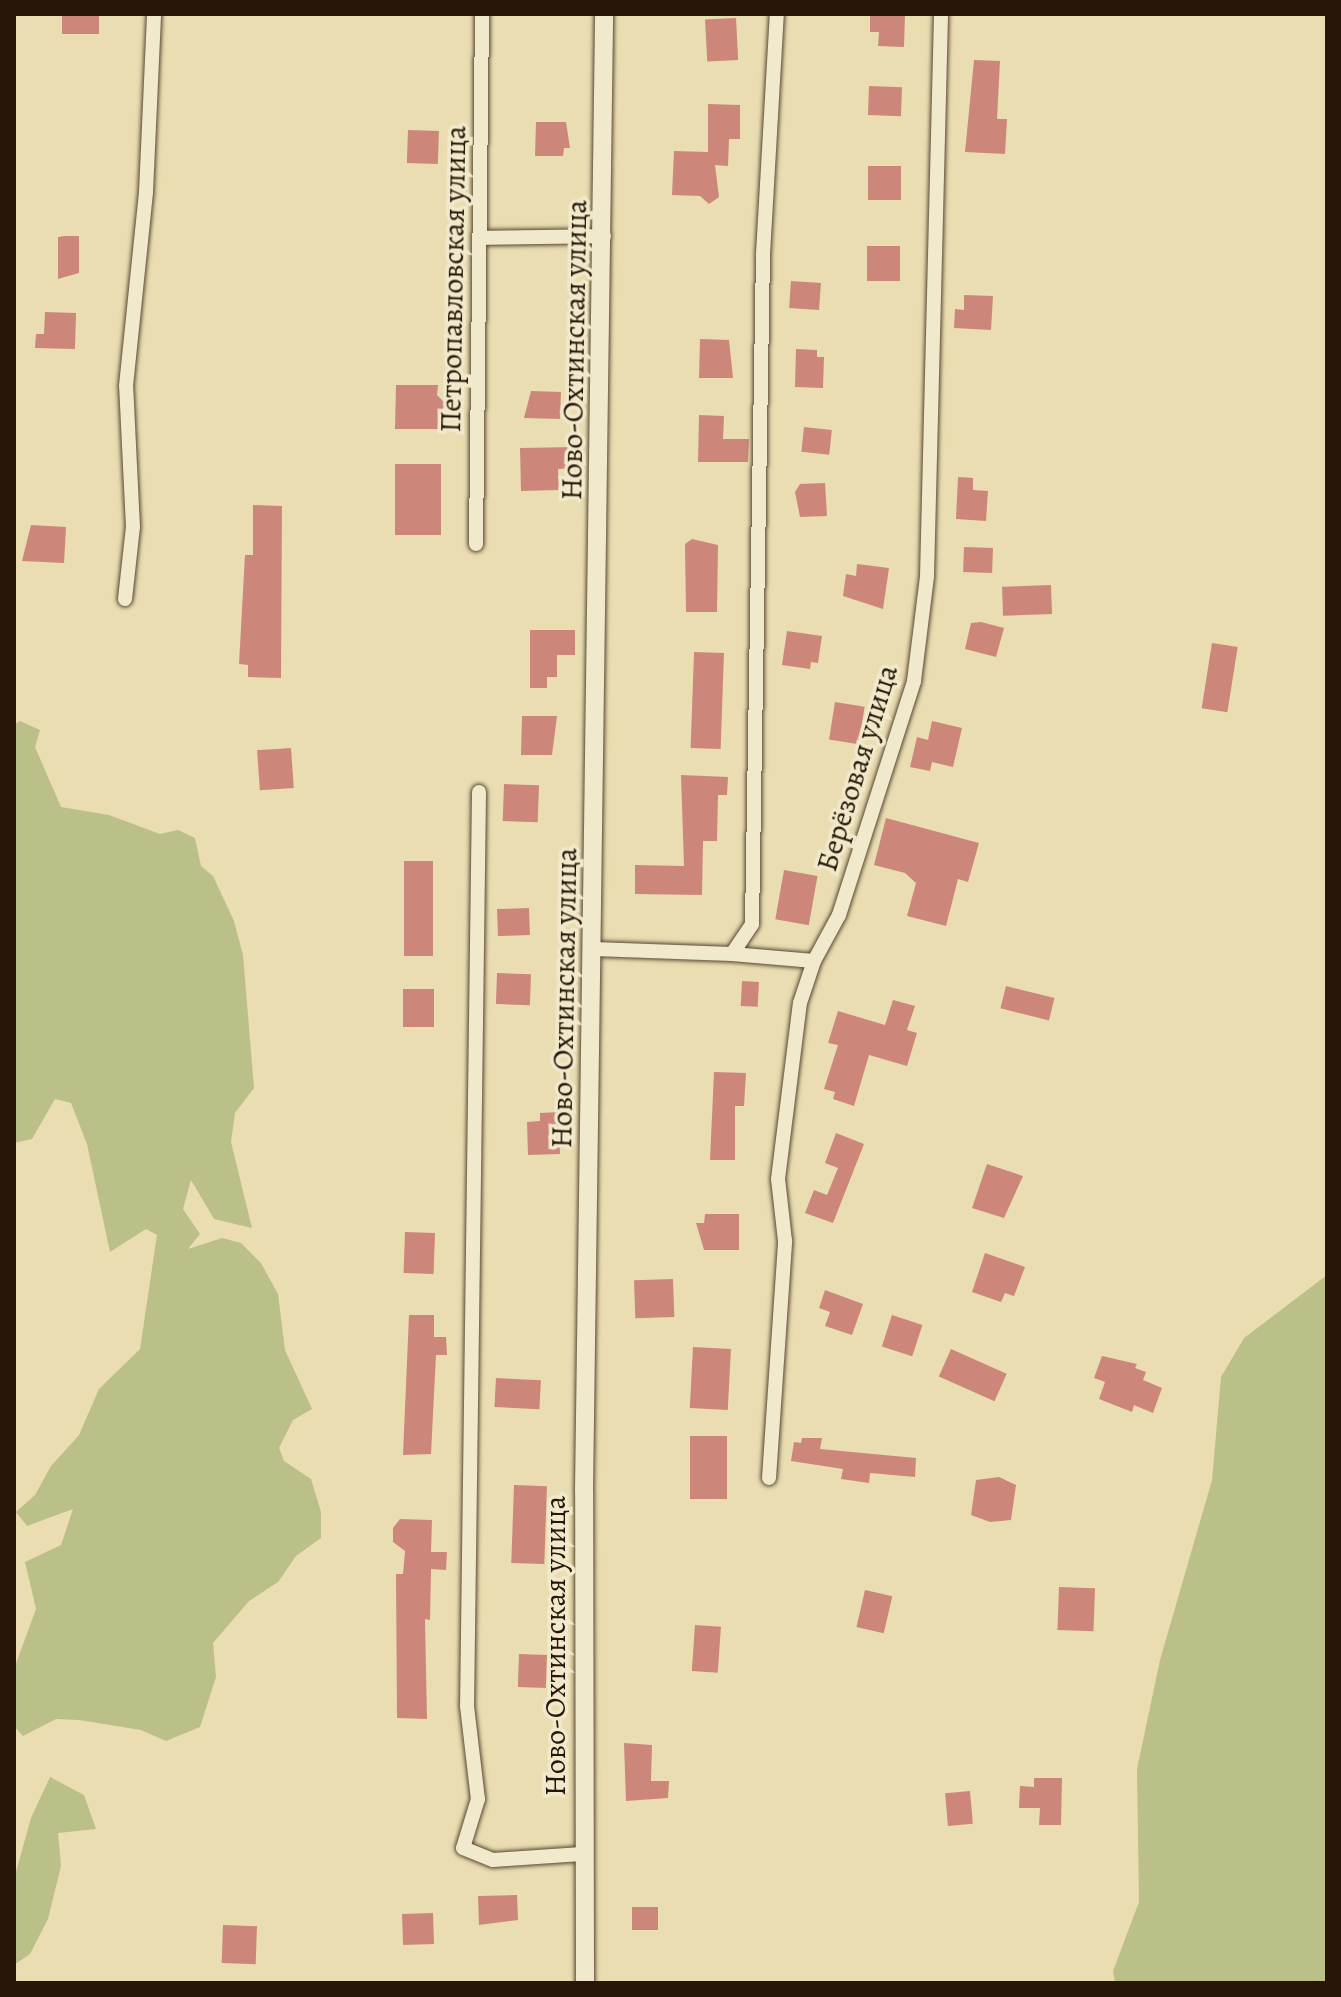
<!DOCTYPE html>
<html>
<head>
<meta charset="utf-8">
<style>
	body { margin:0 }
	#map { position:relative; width:1341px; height:1997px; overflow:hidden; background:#eaddb1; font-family:Alegreya,serif }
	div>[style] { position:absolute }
	.green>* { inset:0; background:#bbc089 }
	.building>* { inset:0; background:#cc877a; transform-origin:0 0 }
	.roads { filter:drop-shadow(0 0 2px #584832) drop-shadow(0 0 2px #584832) }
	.minor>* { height:14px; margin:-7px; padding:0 7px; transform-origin:7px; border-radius:7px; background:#f1e9cc }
	.tertiary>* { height:18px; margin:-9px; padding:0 9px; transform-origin:9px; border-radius:9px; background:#f1e9cc }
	span { translate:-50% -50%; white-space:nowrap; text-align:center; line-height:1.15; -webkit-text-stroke:7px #f1e9cc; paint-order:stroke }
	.street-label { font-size:30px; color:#281708 }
	.frame { position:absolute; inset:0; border:16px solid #281708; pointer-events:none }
</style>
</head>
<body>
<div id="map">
	<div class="green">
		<i style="clip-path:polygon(20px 721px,40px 730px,35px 747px,61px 807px,109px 815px,160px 834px,178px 830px,195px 838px,201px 866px,213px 876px,234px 921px,243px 955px,254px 1088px,235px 1113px,231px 1142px,252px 1228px,214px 1219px,191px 1180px,183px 1209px,200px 1234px,188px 1249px,222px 1238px,241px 1243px,261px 1263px,278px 1294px,285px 1350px,312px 1409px,293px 1420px,279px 1448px,284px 1461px,311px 1479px,321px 1512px,321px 1538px,296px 1556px,278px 1582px,249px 1601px,213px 1643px,216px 1677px,200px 1727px,166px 1741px,141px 1730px,79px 1720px,56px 1719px,23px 1736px,14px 1726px,14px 1669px,36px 1609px,25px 1562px,61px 1545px,73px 1509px,27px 1526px,16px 1512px,35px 1495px,51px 1466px,79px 1435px,99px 1389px,140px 1349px,157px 1235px,146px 1229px,110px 1252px,87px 1144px,71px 1103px,55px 1099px,32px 1139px,14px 1143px,14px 725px)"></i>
		<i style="clip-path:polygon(1327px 1275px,1327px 1983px,1115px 1983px,1113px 1971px,1139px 1902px,1137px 1769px,1160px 1660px,1212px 1480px,1221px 1377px,1244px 1338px)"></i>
		<i style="clip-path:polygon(50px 1777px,84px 1795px,96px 1829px,58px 1833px,61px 1866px,48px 1919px,30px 1954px,14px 1965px,14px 1879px,31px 1818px)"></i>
	</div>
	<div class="building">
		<i style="left:62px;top:14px;width:37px;height:20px"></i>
		<i style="clip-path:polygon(870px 14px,905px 14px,904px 47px,878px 46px,879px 32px,870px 32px)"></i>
		<i style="left:736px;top:18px;width:42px;height:31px;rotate:87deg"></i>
		<i style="clip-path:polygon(974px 60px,1000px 61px,997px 119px,1007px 119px,1005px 154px,965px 152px)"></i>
		<i style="left:869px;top:86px;width:33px;height:29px;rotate:2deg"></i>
		<i style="clip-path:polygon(708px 104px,740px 105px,740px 139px,729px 139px,728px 166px,715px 165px,719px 197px,709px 204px,700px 196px,672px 195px,674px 151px,708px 152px)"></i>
		<i style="clip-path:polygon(536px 122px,566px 122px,570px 148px,564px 148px,563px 156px,535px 156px)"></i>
		<i style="left:408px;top:130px;width:31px;height:33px;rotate:2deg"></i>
		<i style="left:868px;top:166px;width:33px;height:34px"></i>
		<i style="clip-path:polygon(65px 236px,79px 236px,79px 273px,58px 279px,58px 237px)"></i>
		<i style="left:867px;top:246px;width:33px;height:35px"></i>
		<i style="left:791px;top:281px;width:30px;height:27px;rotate:4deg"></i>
		<i style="clip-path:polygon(964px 295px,993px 296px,991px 330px,954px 328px,955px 309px,964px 310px)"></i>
		<i style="clip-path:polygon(45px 312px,76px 313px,75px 349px,35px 348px,36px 334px,44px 334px)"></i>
		<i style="clip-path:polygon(700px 339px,729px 340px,733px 378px,699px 378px)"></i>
		<i style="clip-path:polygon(796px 349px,817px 350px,817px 357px,824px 357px,823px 388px,795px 387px)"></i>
		<i style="clip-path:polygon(396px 385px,438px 385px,437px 395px,446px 404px,438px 415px,438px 429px,395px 429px)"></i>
		<i style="clip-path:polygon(531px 391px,561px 392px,560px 419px,524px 418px)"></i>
		<i style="clip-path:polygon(699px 415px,724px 416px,723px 439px,749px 439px,748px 462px,698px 462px)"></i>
		<i style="left:804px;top:427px;width:28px;height:25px;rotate:6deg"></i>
		<i style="clip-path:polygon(575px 447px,576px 468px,558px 469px,559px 490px,521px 491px,520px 448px)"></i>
		<i style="left:395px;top:464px;width:46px;height:71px"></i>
		<i style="clip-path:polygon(958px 477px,973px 478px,973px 490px,988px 491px,986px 521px,956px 519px)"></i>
		<i style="clip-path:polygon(825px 483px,827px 516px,800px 517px,795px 492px,800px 484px)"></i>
		<i style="clip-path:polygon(253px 505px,282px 506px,281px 678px,248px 677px,248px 665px,239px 664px,245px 555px,253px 555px)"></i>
		<i style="clip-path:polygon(31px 525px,66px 527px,64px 563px,22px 561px)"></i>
		<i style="clip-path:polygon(692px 539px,718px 545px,717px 612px,686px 612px,685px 544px)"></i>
		<i style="left:964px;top:547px;width:29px;height:25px;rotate:2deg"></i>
		<i style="clip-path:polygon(857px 564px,889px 568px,883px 609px,843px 596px,846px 574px,856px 576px)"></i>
		<i style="left:1051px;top:585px;width:29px;height:49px;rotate:88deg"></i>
		<i style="clip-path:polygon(981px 622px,1004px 628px,996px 657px,965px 649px,971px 623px)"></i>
		<i style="clip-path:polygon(530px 630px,575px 630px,575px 655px,557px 655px,557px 677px,547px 677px,547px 688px,530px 688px)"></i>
		<i style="clip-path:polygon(787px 631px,822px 636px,818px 663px,811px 662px,810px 669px,782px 665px)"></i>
		<i style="left:1212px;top:643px;width:26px;height:66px;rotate:9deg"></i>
		<i style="left:694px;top:652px;width:30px;height:96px;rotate:2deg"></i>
		<i style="left:835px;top:702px;width:30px;height:38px;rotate:9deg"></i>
		<i style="clip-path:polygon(522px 716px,557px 716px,552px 755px,521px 755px)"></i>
		<i style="clip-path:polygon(932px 721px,962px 728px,953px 767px,932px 762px,930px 771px,910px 767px,917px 737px,928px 740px)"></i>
		<i style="left:291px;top:748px;width:40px;height:34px;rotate:86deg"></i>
		<i style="clip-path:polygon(681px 775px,728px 777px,727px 795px,718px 795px,717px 841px,703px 841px,702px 895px,635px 894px,635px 865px,684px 866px)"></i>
		<i style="left:504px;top:784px;width:35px;height:37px;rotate:2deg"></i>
		<i style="clip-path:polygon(886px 818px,979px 843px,968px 882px,958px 879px,946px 926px,907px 916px,916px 883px,905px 873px,874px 865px)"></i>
		<i style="left:404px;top:861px;width:29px;height:95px"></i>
		<i style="left:784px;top:870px;width:34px;height:50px;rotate:10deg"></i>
		<i style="left:529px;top:908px;width:27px;height:32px;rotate:88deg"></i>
		<i style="left:497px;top:973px;width:34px;height:31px;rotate:2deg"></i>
		<i style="left:742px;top:981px;width:17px;height:25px;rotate:3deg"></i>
		<i style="left:1006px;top:986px;width:50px;height:23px;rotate:14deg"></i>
		<i style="left:403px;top:989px;width:31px;height:38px"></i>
		<i style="clip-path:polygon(893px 1000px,915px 1006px,907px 1030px,917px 1033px,907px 1066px,869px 1055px,854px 1106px,833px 1099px,835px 1092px,824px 1089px,838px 1045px,828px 1043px,838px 1011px,885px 1025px)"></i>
		<i style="clip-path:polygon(714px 1072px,746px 1073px,744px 1106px,735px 1106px,735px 1160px,710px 1160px)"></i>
		<i style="clip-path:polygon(559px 1112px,560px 1154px,528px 1155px,527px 1122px,540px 1121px,540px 1113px)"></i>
		<i style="clip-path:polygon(836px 1133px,864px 1144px,833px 1223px,805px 1213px,814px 1190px,827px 1195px,838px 1168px,825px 1163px)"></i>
		<i style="clip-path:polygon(987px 1164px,1023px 1176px,1004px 1218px,972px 1208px)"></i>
		<i style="clip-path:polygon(705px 1214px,739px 1214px,739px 1250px,704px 1250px,696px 1223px,704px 1223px)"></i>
		<i style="left:405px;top:1232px;width:30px;height:41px;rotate:2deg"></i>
		<i style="clip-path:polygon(985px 1253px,1025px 1267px,1014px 1296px,1005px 1293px,1001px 1302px,972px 1292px)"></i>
		<i style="left:673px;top:1279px;width:38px;height:39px;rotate:88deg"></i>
		<i style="clip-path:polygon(825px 1290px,863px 1304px,852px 1335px,825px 1326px,830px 1312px,819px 1308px)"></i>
		<i style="clip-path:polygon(409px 1315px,434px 1315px,434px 1337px,446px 1337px,447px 1355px,436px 1355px,431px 1454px,403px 1455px)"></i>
		<i style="left:892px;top:1315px;width:32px;height:33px;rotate:18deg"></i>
		<i style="left:693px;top:1347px;width:38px;height:61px;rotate:3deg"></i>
		<i style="left:951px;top:1349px;width:61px;height:30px;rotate:24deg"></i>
		<i style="clip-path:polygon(1102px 1356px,1137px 1364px,1135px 1368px,1146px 1372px,1143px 1380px,1162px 1388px,1153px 1413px,1134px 1405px,1132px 1412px,1099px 1399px,1105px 1382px,1094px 1378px)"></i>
		<i style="left:496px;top:1378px;width:45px;height:29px;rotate:3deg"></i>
		<i style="left:690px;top:1436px;width:37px;height:63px"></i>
		<i style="clip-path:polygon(802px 1438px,822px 1438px,820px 1449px,916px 1458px,915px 1477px,870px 1473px,869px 1483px,841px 1479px,843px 1469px,791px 1461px,794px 1442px,801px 1443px)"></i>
		<i style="clip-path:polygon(999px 1477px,1016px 1485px,1011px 1520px,990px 1522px,971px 1515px,976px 1480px)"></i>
		<i style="left:514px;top:1485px;width:33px;height:78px;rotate:2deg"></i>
		<i style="clip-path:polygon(400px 1519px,432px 1520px,431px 1552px,447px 1552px,446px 1570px,431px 1569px,430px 1620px,425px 1619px,427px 1719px,397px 1718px,396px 1574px,403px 1574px,405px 1551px,393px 1542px,393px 1528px)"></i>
		<i style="left:1059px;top:1587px;width:36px;height:43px;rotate:2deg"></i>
		<i style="left:865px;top:1590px;width:28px;height:38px;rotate:13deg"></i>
		<i style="left:695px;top:1625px;width:26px;height:46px;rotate:4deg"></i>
		<i style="left:519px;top:1654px;width:28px;height:33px;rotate:2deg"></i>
		<i style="clip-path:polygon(624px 1743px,652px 1745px,651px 1781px,669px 1781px,668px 1798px,626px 1801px)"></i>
		<i style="clip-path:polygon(1034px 1778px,1062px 1778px,1061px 1825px,1039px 1825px,1040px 1808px,1019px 1808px,1020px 1786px,1034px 1787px)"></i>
		<i style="left:970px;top:1791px;width:33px;height:25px;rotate:85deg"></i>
		<i style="clip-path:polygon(517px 1895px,518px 1920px,479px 1925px,478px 1896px)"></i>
		<i style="left:632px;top:1907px;width:26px;height:23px"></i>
		<i style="left:433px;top:1913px;width:31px;height:31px;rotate:88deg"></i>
		<i style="left:223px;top:1925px;width:34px;height:38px;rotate:2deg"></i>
	</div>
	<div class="roads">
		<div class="minor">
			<i style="left:479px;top:238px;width:125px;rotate:-0.9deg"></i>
			<i style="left:476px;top:544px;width:530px;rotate:-89.35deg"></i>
			<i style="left:125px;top:599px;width:72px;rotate:-83.7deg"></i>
			<i style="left:133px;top:527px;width:141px;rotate:-92.8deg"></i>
			<i style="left:126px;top:386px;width:195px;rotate:-84.1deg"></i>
			<i style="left:146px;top:192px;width:178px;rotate:-87.4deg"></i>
			<i style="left:479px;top:792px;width:914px;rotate:90.75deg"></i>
			<i style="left:467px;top:1706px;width:94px;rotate:83.3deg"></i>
			<i style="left:478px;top:1799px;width:51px;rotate:107deg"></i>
			<i style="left:463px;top:1848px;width:32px;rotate:22deg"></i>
			<i style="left:493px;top:1860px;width:89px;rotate:-3.9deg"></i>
			<i style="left:594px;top:949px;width:138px;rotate:2.1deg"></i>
			<i style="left:732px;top:954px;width:36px;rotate:-56deg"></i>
			<i style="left:752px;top:924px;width:670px;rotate:-89.06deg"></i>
			<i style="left:763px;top:254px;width:240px;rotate:-86.7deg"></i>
			<i style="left:732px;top:954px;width:82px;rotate:4.9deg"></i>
			<i style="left:769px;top:1478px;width:238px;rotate:-86.1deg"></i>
			<i style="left:785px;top:1241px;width:62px;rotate:-96.4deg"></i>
			<i style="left:778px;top:1179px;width:177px;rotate:-82.9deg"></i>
			<i style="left:800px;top:1003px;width:44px;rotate:-71.6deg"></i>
			<i style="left:814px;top:961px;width:52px;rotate:-61.5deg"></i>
			<i style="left:839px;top:915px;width:246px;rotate:-72.2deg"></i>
			<i style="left:914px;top:681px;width:106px;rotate:-82.9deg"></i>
			<i style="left:927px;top:576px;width:562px;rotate:-88.57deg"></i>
		</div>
		<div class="tertiary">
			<i style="left:585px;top:1983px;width:492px;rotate:-90.1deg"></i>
			<i style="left:584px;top:1491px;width:1477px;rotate:-89.22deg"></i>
		</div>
	</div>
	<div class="street-label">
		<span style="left:453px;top:279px;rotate:-89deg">Петропавловская улица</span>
		<span style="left:574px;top:350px;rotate:-89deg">Ново-Охтинская улица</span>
		<span style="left:857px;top:768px;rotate:-73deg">Берёзовая улица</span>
		<span style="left:564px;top:998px;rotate:-89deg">Ново-Охтинская улица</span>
		<span style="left:555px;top:1646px;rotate:-90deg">Ново-Охтинская улица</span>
	</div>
	<div class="frame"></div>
</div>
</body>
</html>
